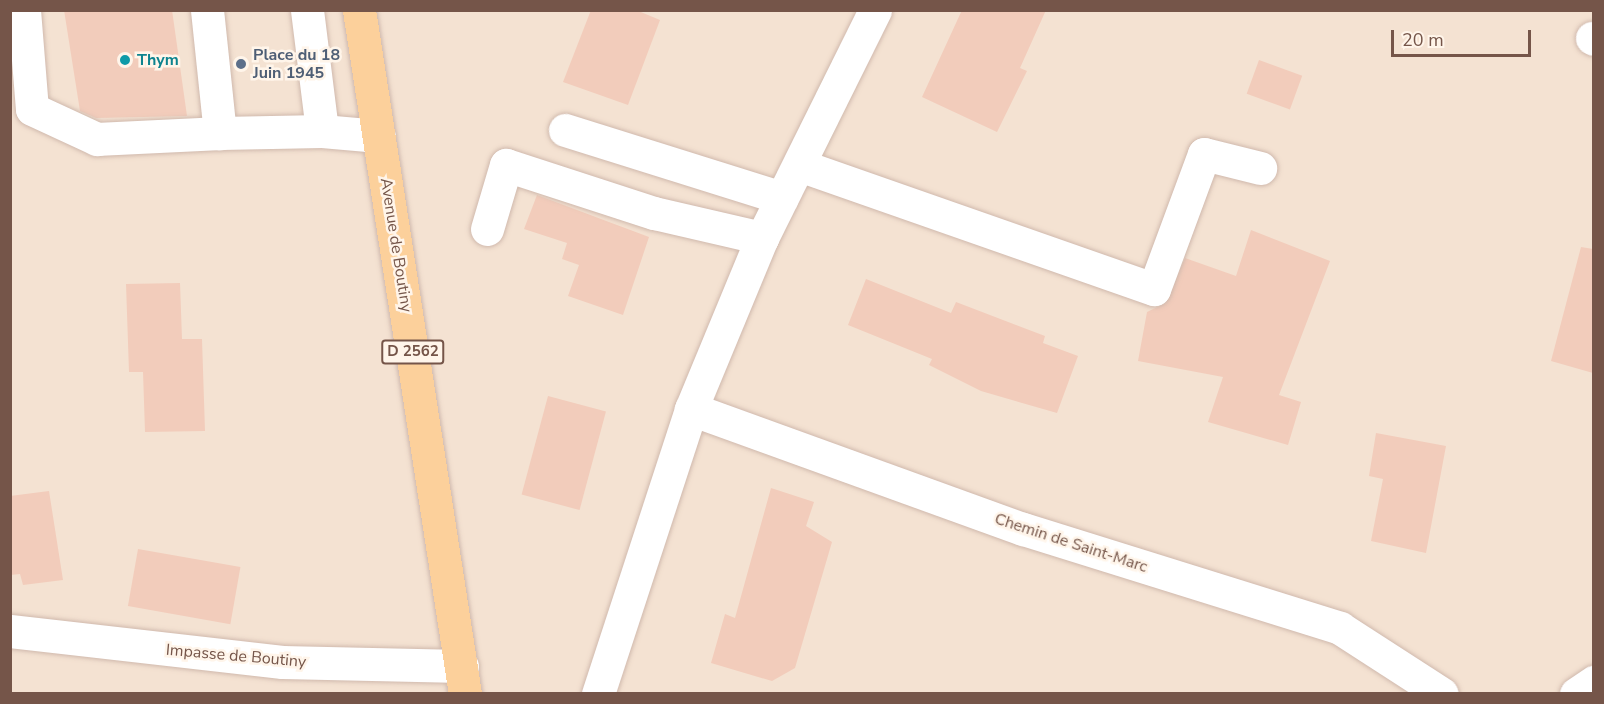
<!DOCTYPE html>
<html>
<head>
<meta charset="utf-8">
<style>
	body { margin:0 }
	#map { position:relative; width:1604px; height:704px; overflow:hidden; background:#fcf1e4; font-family:"Nunito Sans",sans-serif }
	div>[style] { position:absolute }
	.residential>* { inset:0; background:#f4e2d2; transform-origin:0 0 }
	.building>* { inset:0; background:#f2ccbb; transform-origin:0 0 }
	.roads { filter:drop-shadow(0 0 2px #d0b9ad) drop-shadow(0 0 2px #d0b9ad) }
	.minor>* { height:33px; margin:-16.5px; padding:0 16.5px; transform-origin:16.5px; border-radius:16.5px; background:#fff }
	.major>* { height:33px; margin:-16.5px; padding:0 16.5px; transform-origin:16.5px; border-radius:16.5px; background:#fcd09b }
	.dots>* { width:16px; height:16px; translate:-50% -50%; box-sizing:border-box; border:3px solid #fff5ea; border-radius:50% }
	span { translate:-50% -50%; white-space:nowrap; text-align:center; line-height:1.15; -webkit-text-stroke:5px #fff5ea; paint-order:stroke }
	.shield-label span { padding:2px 4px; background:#fff5ea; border:2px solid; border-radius:4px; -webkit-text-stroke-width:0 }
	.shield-label { font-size:15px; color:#755549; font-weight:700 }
	.service-label { font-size:16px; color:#4e5e75; font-weight:700 }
	.left { translate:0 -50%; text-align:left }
	.culture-label { font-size:16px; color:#0d838f; font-weight:700 }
	.street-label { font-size:16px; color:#755549 }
	.frame { position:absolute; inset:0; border:12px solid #755549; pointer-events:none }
	.scale { position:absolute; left:1391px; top:30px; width:140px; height:27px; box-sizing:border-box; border:3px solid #755549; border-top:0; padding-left:8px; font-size:18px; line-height:21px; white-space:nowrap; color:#755549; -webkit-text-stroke:4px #fff5ea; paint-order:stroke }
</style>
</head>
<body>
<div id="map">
	<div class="residential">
		<i style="left:11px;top:11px;width:1582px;height:682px"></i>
	</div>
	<div class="building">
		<i style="clip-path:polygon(64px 10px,172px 10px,187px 116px,96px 118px,80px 111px)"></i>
		<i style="clip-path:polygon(591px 10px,636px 10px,660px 20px,628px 105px,563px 82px)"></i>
		<i style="clip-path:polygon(962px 10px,1046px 10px,1020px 68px,1027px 71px,997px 132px,922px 97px)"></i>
		<i style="left:1259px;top:60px;width:46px;height:36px;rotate:20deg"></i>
		<i style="clip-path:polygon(537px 195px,649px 237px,623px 315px,568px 296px,579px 265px,562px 259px,567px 243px,524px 229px)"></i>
		<i style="clip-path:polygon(1251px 230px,1330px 261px,1279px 395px,1301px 402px,1288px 445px,1208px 422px,1223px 377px,1138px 361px,1147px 312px,1166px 303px,1185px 258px,1236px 276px)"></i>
		<i style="clip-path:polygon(1581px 247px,1593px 249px,1593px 373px,1551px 361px)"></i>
		<i style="clip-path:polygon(866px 279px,951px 313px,956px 302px,1045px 336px,1043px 343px,1078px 356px,1057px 413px,981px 391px,929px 365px,932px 359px,848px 325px)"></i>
		<i style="clip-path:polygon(180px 283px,182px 339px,202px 339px,205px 431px,145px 432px,143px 372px,129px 372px,126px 284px)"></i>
		<i style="left:548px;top:396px;width:60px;height:102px;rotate:15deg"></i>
		<i style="clip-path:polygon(1376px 433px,1446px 446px,1426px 553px,1371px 541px,1383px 479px,1369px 476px)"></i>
		<i style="clip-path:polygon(771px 488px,814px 502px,806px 526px,832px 542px,795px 668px,772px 681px,711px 663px,725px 614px,735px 618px)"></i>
		<i style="clip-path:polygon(49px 491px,63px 580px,23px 585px,20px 574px,10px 575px,10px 496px)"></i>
		<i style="left:138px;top:549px;width:104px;height:58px;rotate:10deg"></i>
	</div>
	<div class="roads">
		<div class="minor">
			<i style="left:24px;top:10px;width:99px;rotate:85.4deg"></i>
			<i style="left:32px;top:109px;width:72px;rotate:24.8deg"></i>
			<i style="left:97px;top:139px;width:123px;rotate:-2.8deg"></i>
			<i style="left:207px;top:10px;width:124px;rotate:84deg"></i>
			<i style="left:220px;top:133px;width:102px;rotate:-1.1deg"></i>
			<i style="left:307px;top:10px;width:122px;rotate:82.9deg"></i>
			<i style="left:322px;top:131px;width:57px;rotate:5deg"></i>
			<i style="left:1592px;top:38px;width:2px;rotate:27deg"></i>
			<i style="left:565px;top:130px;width:227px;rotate:17.4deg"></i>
			<i style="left:799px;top:165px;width:376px;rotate:19.3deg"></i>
			<i style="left:1154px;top:289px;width:144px;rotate:-69.7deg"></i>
			<i style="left:1204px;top:154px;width:58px;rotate:14deg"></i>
			<i style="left:487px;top:229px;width:67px;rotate:-73.5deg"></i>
			<i style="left:506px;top:165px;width:156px;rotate:18deg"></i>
			<i style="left:654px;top:213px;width:111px;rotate:13deg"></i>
			<i style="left:691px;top:409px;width:353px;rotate:19.9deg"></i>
			<i style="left:1023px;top:529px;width:332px;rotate:17.3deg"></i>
			<i style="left:1340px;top:628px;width:121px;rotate:32.9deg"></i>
			<i style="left:10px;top:631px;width:274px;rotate:6.5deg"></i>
			<i style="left:282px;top:662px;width:180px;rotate:1.3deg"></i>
			<i style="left:598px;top:694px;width:300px;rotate:-71.9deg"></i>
			<i style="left:691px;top:409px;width:185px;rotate:-67.5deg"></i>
			<i style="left:762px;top:238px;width:254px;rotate:-63.6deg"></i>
			<i style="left:1576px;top:694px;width:22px;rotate:-34deg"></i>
		</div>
		<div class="major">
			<i style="left:359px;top:10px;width:692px;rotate:81.19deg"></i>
		</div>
	</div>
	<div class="dots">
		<i style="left:125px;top:60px;background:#0f9aa8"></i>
		<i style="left:241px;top:64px;background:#5c6f8a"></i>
	</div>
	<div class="shield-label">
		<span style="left:413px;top:352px">D 2562</span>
	</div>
	<div class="service-label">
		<span class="left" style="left:253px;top:64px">Place du 18<br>Juin 1945</span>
	</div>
	<div class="culture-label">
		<span class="left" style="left:137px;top:60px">Thym</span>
	</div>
	<div class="street-label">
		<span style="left:396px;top:245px;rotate:81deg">Avenue de Boutiny</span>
		<span style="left:1071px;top:543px;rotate:18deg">Chemin de Saint-Marc</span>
		<span style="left:236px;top:656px;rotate:5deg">Impasse de Boutiny</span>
	</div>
	<div class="frame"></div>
	<div class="scale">20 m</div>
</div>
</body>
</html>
